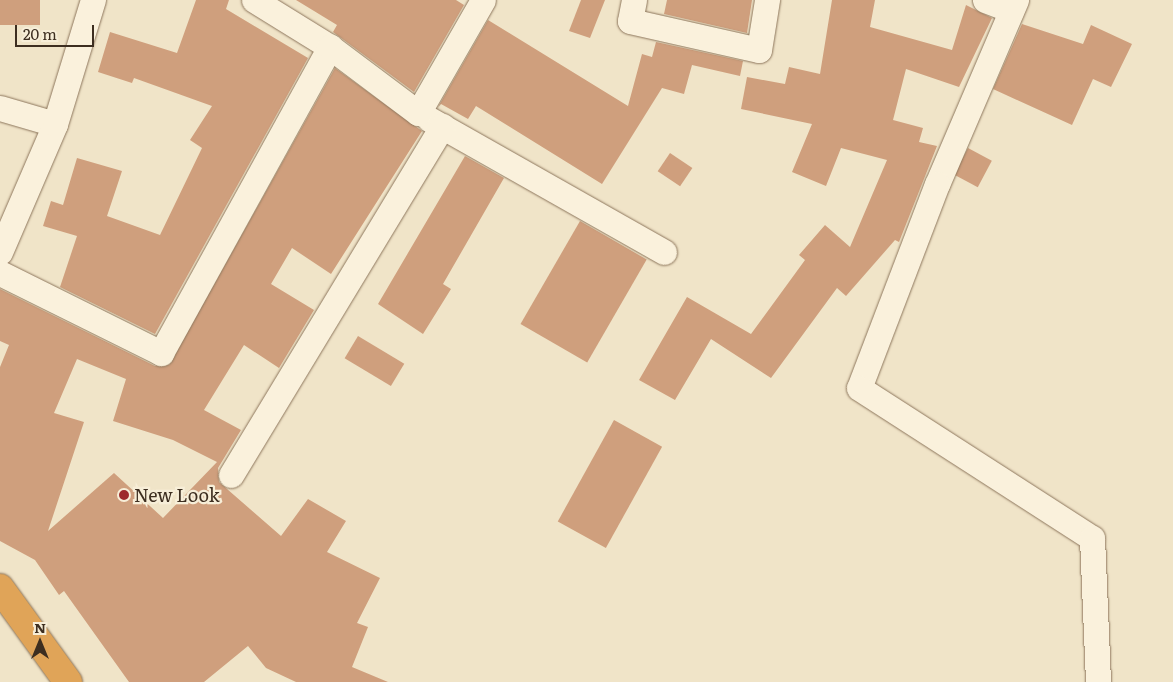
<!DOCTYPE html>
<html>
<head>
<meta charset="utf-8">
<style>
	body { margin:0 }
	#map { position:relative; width:1173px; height:682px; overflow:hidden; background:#f0e4c8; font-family:Literata,serif }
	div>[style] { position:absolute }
	.building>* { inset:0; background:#cf9f7d; transform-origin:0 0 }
	.roads { filter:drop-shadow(0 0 1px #8d765c) drop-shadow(0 0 1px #8d765c) }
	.minor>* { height:25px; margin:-12.5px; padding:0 12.5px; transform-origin:12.5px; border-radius:12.5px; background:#faf1dc }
	.highway>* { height:28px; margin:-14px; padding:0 14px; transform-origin:14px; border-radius:14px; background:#e0a458 }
	.dots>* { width:14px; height:14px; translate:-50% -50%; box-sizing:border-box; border:2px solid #f7eed8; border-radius:50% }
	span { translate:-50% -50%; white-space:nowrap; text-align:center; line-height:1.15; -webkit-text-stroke:4.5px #f7eed8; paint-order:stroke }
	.poi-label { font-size:18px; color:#3d2e20 }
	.left { translate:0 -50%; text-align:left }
	.north { position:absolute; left:15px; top:617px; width:50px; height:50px; -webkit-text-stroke:4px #f7eed8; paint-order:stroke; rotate:0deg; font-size:14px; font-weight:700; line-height:20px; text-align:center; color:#3d2e20 }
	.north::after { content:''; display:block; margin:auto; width:18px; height:22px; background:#3d2e20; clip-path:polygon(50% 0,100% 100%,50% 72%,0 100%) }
	.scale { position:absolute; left:15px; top:25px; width:79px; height:22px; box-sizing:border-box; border:2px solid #3d2e20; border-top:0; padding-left:6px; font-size:15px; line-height:18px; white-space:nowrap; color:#3d2e20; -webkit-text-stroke:4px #f7eed8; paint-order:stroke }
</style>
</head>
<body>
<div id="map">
	<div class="building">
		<i style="left:0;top:0;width:40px;height:25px"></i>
		<i style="clip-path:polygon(196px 0,229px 0,226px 9px,308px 58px,155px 334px,60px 287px,77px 236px,43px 226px,51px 201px,63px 205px,77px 158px,122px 171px,107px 216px,160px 235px,202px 148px,190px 140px,212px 106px,134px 78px,132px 83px,98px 72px,110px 32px,177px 53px)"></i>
		<i style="clip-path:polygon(296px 0,456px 0,464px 5px,414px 92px,333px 32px,337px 25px)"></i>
		<i style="clip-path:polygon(581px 0,605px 0,590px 38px,569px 31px)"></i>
		<i style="clip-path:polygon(667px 0,752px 0,747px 33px,664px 14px)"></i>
		<i style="clip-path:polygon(832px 0,875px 0,870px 27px,952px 50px,966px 5px,992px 18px,959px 87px,906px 69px,893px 120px,923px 128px,919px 142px,937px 146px,899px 242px,895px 240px,846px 296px,837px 288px,771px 378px,711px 339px,675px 400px,639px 380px,687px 297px,751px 334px,805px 260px,799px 255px,825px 225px,850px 247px,887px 160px,841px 148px,826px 186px,792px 172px,812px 124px,741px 109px,747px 77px,785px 84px,789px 67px,820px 74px)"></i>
		<i style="clip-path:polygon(488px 20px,628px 106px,642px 54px,652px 57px,656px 42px,743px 61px,740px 76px,692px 65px,684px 94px,662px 88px,602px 184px,476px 106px,468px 119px,441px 104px,438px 107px)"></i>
		<i style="clip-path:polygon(1022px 24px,1083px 44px,1091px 25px,1132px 44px,1111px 87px,1093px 79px,1072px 125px,993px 89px)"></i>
		<i style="clip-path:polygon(evenodd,335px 68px,422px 131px,331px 274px,292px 248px,271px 284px,314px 310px,279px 368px,244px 345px,204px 410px,241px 430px,218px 468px,219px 482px,281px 536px,308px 499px,346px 521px,327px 552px,380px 578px,357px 623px,368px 627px,352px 667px,388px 682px,296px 682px,266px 668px,248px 646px,204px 682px,129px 682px,64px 591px,59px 595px,35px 560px,0 541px,0 367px,9px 345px,0 341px,0 289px,155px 366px,169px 365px,335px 68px,77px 359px,126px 379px,113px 421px,173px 440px,217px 462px,163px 518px,114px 473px,48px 531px,84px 422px,54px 413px,77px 359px)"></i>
		<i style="left:968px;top:148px;width:27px;height:30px;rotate:28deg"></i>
		<i style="left:670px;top:153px;width:27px;height:22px;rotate:34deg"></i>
		<i style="clip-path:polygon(465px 156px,504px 178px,443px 284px,451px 289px,423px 334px,378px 304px)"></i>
		<i style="left:580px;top:221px;width:77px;height:119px;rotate:30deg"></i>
		<i style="left:358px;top:336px;width:54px;height:26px;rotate:31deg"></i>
		<i style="left:614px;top:420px;width:55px;height:116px;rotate:29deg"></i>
	</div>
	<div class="roads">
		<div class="minor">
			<i style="left:254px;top:0;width:89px;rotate:31.7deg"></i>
			<i style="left:634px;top:0;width:21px;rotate:101deg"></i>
			<i style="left:630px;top:21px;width:132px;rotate:12.7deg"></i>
			<i style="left:759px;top:50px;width:51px;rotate:-80.9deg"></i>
			<i style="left:985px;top:0;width:28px;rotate:21deg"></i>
			<i style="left:1016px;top:0;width:200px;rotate:113.2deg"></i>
			<i style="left:937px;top:184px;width:218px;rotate:110.9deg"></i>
			<i style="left:859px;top:388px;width:277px;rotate:32.8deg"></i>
			<i style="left:1092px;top:538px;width:144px;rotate:87.6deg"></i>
			<i style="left:0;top:108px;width:57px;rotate:16.2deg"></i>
			<i style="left:429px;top:119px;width:270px;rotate:29.5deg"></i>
			<i style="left:0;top:252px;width:139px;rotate:-66.7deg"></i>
			<i style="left:55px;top:124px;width:130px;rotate:-73deg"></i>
			<i style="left:0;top:273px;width:180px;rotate:26.4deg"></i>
			<i style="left:161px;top:353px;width:350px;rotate:-61.1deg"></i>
			<i style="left:330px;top:47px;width:110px;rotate:36.9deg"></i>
			<i style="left:418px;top:113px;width:130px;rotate:-60.1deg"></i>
			<i style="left:231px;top:475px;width:408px;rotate:-58.8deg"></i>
		</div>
		<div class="highway">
			<i style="left:0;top:588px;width:116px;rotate:54.1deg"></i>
		</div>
	</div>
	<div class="dots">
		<i style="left:124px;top:495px;background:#9e2a2b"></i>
	</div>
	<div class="poi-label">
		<span class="left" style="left:134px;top:495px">New Look</span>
	</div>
	<div class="north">N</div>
	<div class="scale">20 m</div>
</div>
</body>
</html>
